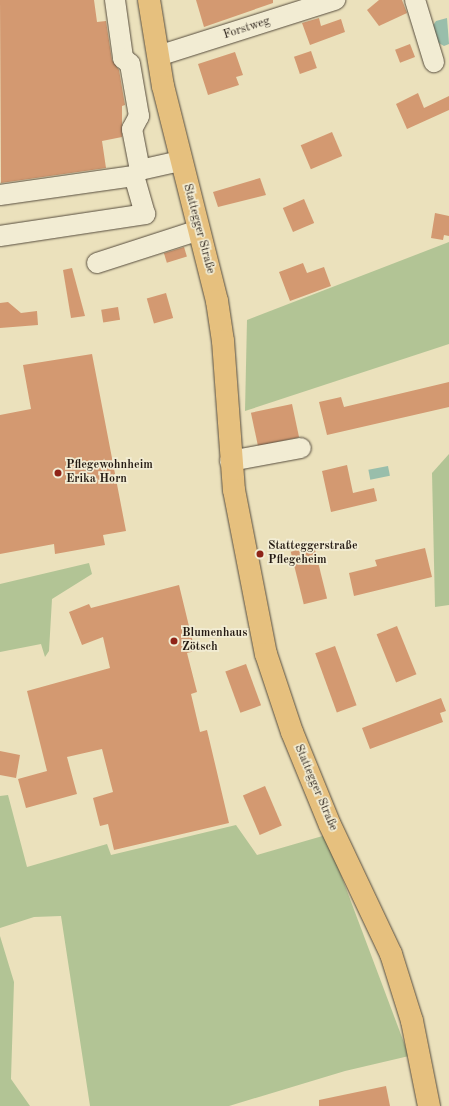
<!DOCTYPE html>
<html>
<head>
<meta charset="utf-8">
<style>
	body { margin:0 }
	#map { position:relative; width:449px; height:1106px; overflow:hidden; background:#ebe1bc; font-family:"Old Standard TT",serif }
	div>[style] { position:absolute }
	.green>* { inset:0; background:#b2c495 }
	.water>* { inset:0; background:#99beab; transform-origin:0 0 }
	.building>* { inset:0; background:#d39971; transform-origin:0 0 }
	.roads { filter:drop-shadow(0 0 1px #564c3d) drop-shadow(0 0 1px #564c3d) }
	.minor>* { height:20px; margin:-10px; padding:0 10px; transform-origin:10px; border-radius:10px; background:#f2ecd3 }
	.major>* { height:22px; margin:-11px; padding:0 11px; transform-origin:11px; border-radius:11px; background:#e6c07e }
	.dots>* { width:11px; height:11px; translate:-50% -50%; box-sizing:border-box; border:2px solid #f2ecd3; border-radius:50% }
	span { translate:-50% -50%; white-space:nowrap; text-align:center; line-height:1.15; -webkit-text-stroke:3.5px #f2ecd3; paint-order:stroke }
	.street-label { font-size:12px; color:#241a13 }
	.poi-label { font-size:12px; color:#241a13; font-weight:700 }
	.left { translate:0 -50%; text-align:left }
</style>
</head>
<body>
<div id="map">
	<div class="green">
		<i style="clip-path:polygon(449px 242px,449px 344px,245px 411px,247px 320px)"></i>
		<i style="clip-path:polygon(449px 454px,449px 605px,435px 607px,432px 473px)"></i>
		<i style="clip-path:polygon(89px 563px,92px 574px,52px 599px,49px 651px,45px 657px,41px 644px,0 652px,0 584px)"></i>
		<i style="clip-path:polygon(8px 795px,27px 867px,107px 844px,111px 855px,236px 825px,257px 855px,326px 835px,409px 1056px,345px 1071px,229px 1106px,90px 1106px,61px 916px,34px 917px,0 928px,0 796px)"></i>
		<i style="clip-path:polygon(0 936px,14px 982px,11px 1079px,30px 1106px,0 1106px)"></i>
	</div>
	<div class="water">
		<i style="clip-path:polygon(447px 18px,449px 44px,444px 46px,437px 42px,432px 27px,436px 21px)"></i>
		<i style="left:388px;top:466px;width:10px;height:20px;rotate:79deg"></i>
	</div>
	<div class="building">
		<i style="clip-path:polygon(0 0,94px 0,97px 22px,106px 21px,112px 60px,119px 70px,125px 105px,122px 106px,122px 137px,102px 141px,106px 168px,1px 183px)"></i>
		<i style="clip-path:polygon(196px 0,273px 0,273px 3px,204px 27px)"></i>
		<i style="clip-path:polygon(379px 0,402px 0,407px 13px,379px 26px,367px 10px)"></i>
		<i style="clip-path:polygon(319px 18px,321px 26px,341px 19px,345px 32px,310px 45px,302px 23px)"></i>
		<i style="left:410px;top:44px;width:14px;height:16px;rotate:69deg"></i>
		<i style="left:311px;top:51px;width:18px;height:18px;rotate:71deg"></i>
		<i style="clip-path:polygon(235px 52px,243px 75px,236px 77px,239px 85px,208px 95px,198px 64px)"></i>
		<i style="clip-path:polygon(418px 93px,424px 108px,449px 96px,449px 110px,407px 129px,396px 104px)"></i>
		<i style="left:332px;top:132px;width:26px;height:34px;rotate:67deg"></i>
		<i style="clip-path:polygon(260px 178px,266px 195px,218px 207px,213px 192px)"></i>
		<i style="left:304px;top:199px;width:26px;height:23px;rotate:67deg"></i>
		<i style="clip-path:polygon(435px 213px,449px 216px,449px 236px,444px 235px,443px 240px,431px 238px)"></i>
		<i style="left:184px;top:247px;width:10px;height:21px;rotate:73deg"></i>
		<i style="clip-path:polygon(303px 263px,307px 273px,324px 267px,331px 286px,290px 301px,279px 272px)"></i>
		<i style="clip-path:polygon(72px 268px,85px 316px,71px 318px,63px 270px)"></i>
		<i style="left:166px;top:293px;width:26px;height:20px;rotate:74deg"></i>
		<i style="clip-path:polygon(8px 302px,21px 313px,37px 311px,38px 325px,0 328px,0 303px)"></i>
		<i style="left:118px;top:307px;width:13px;height:17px;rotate:81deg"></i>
		<i style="clip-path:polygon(92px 354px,126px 531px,103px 535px,105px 545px,55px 554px,54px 544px,0 554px,0 415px,31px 409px,23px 365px)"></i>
		<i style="clip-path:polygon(449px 382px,449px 407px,327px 435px,319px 402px,341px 397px,344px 407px)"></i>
		<i style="left:292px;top:404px;width:34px;height:42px;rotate:78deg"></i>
		<i style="clip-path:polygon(347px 465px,353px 493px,374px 488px,377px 501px,331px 512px,322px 471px)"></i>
		<i style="left:314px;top:546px;width:54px;height:24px;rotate:76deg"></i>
		<i style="clip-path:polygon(425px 548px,432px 577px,354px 596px,349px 573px,377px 566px,375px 560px)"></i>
		<i style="clip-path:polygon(179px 585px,195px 651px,187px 653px,197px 692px,191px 694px,200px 732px,207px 730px,229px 823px,114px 850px,108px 824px,100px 826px,93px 798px,113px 792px,102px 749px,67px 757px,77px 794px,26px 808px,18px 779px,47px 771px,27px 691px,110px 668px,103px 637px,82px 645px,69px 612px,89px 604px,91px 608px)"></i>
		<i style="left:397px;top:626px;width:52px;height:22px;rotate:68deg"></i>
		<i style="left:335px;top:646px;width:63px;height:21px;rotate:70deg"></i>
		<i style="left:246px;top:664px;width:44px;height:22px;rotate:70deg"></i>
		<i style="clip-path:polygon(441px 698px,446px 711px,440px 713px,443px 722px,370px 749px,362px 728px)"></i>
		<i style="clip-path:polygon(0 751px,20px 755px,16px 778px,0 775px)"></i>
		<i style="left:265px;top:786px;width:43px;height:24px;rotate:67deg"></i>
		<i style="clip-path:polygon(386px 1086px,390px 1106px,319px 1106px,319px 1100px)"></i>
	</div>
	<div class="roads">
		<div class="minor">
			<i style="left:115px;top:0;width:59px;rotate:82.1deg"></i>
			<i style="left:123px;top:58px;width:9px;rotate:41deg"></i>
			<i style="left:130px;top:64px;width:53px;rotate:80.2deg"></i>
			<i style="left:139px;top:116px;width:15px;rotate:118deg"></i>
			<i style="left:132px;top:129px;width:42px;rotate:79deg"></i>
			<i style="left:140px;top:170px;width:41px;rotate:-12.7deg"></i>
			<i style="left:415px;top:0;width:65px;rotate:73deg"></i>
			<i style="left:158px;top:56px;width:186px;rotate:-17.6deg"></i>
			<i style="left:0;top:195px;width:135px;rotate:-8.1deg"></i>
			<i style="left:134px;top:176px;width:8px;rotate:-45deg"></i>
			<i style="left:0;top:236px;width:147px;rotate:-8.6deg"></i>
			<i style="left:145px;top:214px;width:40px;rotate:-106deg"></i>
			<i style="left:97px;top:263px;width:107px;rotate:-17.9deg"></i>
			<i style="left:230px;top:461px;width:72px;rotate:-10.4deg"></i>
		</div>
		<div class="major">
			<i style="left:149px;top:0;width:87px;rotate:80.8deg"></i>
			<i style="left:163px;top:86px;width:222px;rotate:75.9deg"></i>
			<i style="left:217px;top:301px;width:40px;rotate:81.5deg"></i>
			<i style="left:223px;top:341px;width:149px;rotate:85.8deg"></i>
			<i style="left:234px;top:490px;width:167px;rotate:79deg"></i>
			<i style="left:266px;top:654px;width:82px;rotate:71.6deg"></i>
			<i style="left:292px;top:732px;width:100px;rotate:67.8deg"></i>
			<i style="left:330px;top:825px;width:143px;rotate:64.7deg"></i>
			<i style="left:391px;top:954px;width:70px;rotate:72.6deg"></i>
			<i style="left:412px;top:1021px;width:87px;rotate:78.7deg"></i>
		</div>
	</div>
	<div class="dots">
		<i style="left:58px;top:473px;background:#8f2418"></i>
		<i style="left:260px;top:554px;background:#8f2418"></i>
		<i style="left:174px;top:641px;background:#8f2418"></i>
	</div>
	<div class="street-label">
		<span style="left:247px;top:29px;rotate:-18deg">Forstweg</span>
		<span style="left:198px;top:229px;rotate:75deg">Stattegger Straße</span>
		<span style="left:315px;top:788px;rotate:67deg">Stattegger Straße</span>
	</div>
	<div class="poi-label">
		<span class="left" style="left:66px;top:473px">Pflegewohnheim<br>Erika Horn</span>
		<span class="left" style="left:268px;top:554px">Statteggerstraße<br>Pflegeheim</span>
		<span class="left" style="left:182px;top:641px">Blumenhaus<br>Zötsch</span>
	</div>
</div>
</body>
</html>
